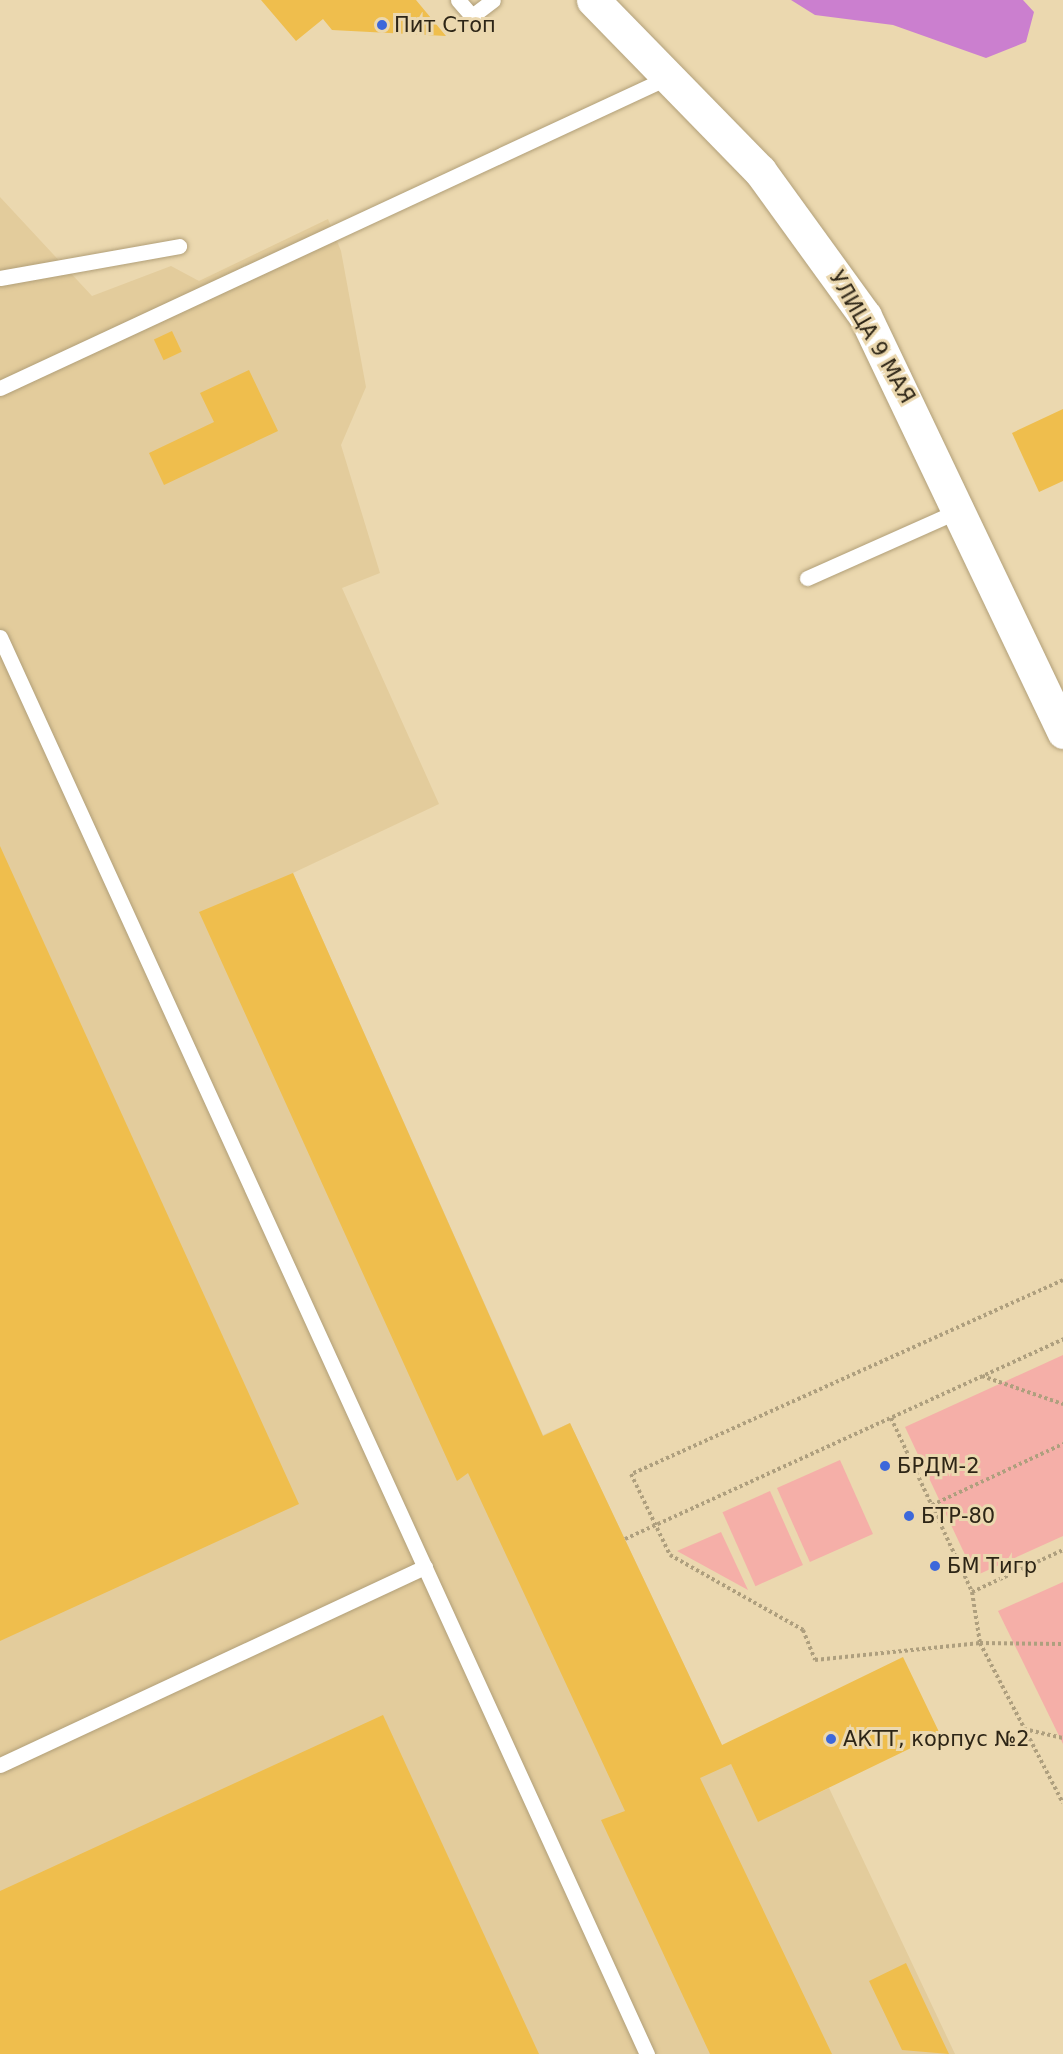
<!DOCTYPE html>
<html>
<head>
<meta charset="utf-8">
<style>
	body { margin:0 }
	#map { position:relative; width:1063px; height:2054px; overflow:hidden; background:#ebd8af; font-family:"DejaVu Sans",sans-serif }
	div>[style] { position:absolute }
	.built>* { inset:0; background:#e3cc9c }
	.green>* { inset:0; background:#f5afa8; transform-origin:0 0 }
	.water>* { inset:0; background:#cb7fcf }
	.building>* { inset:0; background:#efbe4d; transform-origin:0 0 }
	.path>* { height:4px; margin-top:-2px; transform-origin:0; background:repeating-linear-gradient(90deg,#ae9f7e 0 3px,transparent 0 6px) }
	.roads { filter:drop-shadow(0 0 2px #b19f78) drop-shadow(0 0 2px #b19f78) }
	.lane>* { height:15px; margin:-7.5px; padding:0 7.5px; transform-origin:7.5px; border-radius:7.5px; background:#fff }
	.secondary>* { height:33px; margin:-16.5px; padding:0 16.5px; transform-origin:16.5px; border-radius:16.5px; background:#fff }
	.dots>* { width:16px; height:16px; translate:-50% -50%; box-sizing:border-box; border:3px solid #ebd8af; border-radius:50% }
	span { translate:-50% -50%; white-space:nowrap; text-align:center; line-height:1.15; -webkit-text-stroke:6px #ebd8af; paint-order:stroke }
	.poi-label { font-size:21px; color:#2d2516 }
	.left { translate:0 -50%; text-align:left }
	.street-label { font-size:21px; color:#2d2516 }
</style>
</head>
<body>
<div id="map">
	<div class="built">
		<i style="clip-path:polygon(0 197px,92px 296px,171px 266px,199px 281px,328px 219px,341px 251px,366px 387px,341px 445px,380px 573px,342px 588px,439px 804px,293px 873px,543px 1435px,570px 1423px,758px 1821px,829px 1788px,955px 2054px,0 2054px)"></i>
	</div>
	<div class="green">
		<i style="clip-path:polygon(1063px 1355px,1063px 1536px,975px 1576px,905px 1427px)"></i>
		<i style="left:840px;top:1460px;width:81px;height:69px;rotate:66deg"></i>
		<i style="left:770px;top:1491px;width:81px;height:52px;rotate:66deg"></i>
		<i style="clip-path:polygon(721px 1532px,748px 1590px,677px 1551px)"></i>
		<i style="clip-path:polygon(1063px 1582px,1063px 1744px,998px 1611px)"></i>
	</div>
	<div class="water">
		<i style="clip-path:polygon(791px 0,1023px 0,1034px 12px,1026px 42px,986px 58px,893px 25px,815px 15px)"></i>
	</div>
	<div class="building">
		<i style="clip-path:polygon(261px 0,416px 0,446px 36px,332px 30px,323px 19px,296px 41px)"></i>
		<i style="left:172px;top:331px;width:23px;height:20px;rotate:65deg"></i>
		<i style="clip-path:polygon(249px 370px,278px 431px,164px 485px,149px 453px,214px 422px,200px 393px)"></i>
		<i style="clip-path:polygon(1063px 409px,1063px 481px,1039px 492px,1012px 433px)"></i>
		<i style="clip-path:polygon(0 846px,299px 1504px,0 1641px)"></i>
		<i style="clip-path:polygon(293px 873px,543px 1436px,570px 1423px,722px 1745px,903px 1657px,940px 1734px,758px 1822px,731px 1764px,700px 1778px,832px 2054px,710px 2054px,601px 1820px,625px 1811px,468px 1473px,457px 1481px,199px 912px)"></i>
		<i style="clip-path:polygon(383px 1715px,539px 2054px,0 2054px,0 1891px)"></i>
		<i style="clip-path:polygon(906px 1963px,939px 2033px,949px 2054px,902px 2050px,869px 1981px)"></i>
	</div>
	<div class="path">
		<i style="left:1063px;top:1280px;width:474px;rotate:155.8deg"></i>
		<i style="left:631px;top:1474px;width:90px;rotate:64.3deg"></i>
		<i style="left:670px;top:1555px;width:153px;rotate:29.4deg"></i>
		<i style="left:803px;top:1630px;width:32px;rotate:68deg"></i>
		<i style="left:815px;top:1660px;width:166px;rotate:-5.9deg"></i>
		<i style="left:980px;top:1643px;width:83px;rotate:0.7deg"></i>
		<i style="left:982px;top:1376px;width:86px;rotate:19.1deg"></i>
		<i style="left:891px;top:1418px;width:192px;rotate:65deg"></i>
		<i style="left:972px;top:1592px;width:100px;rotate:-24.8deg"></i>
		<i style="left:932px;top:1505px;width:145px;rotate:-25deg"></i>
		<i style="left:625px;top:1539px;width:482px;rotate:-24.5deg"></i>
		<i style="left:972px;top:1592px;width:52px;rotate:81.1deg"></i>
		<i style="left:980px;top:1643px;width:180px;rotate:62.6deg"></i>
		<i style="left:1024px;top:1729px;width:40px;rotate:13deg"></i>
	</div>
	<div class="roads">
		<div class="lane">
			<i style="left:458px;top:0;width:21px;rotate:49deg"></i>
			<i style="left:472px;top:16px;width:26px;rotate:-37deg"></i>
			<i style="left:0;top:278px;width:182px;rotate:-10.1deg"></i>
			<i style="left:0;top:388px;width:740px;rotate:-24.94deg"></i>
			<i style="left:807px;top:578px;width:170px;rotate:-24deg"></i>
			<i style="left:0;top:637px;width:1558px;rotate:65.46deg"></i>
			<i style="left:0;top:1765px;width:469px;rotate:-25deg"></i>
		</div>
		<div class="secondary">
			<i style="left:593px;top:0;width:239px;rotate:45.7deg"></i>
			<i style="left:760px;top:171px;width:179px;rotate:54.1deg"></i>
			<i style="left:865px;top:316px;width:461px;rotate:64.5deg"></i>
		</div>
	</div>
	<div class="dots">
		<i style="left:382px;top:25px;background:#3d68da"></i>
		<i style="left:885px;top:1466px;background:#3d68da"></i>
		<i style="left:909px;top:1516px;background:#3d68da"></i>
		<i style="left:935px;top:1566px;background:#3d68da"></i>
		<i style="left:831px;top:1739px;background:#3d68da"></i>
	</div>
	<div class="poi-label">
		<span class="left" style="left:394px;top:25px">Пит Стоп</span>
		<span class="left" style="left:897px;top:1466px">БРДМ-2</span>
		<span class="left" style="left:921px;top:1516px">БТР-80</span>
		<span class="left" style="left:947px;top:1566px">БМ Тигр</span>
		<span class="left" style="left:843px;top:1739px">АКТТ, корпус №2</span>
	</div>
	<div class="street-label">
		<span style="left:872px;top:337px;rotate:60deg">УЛИЦА 9 МАЯ</span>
	</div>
</div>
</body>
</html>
